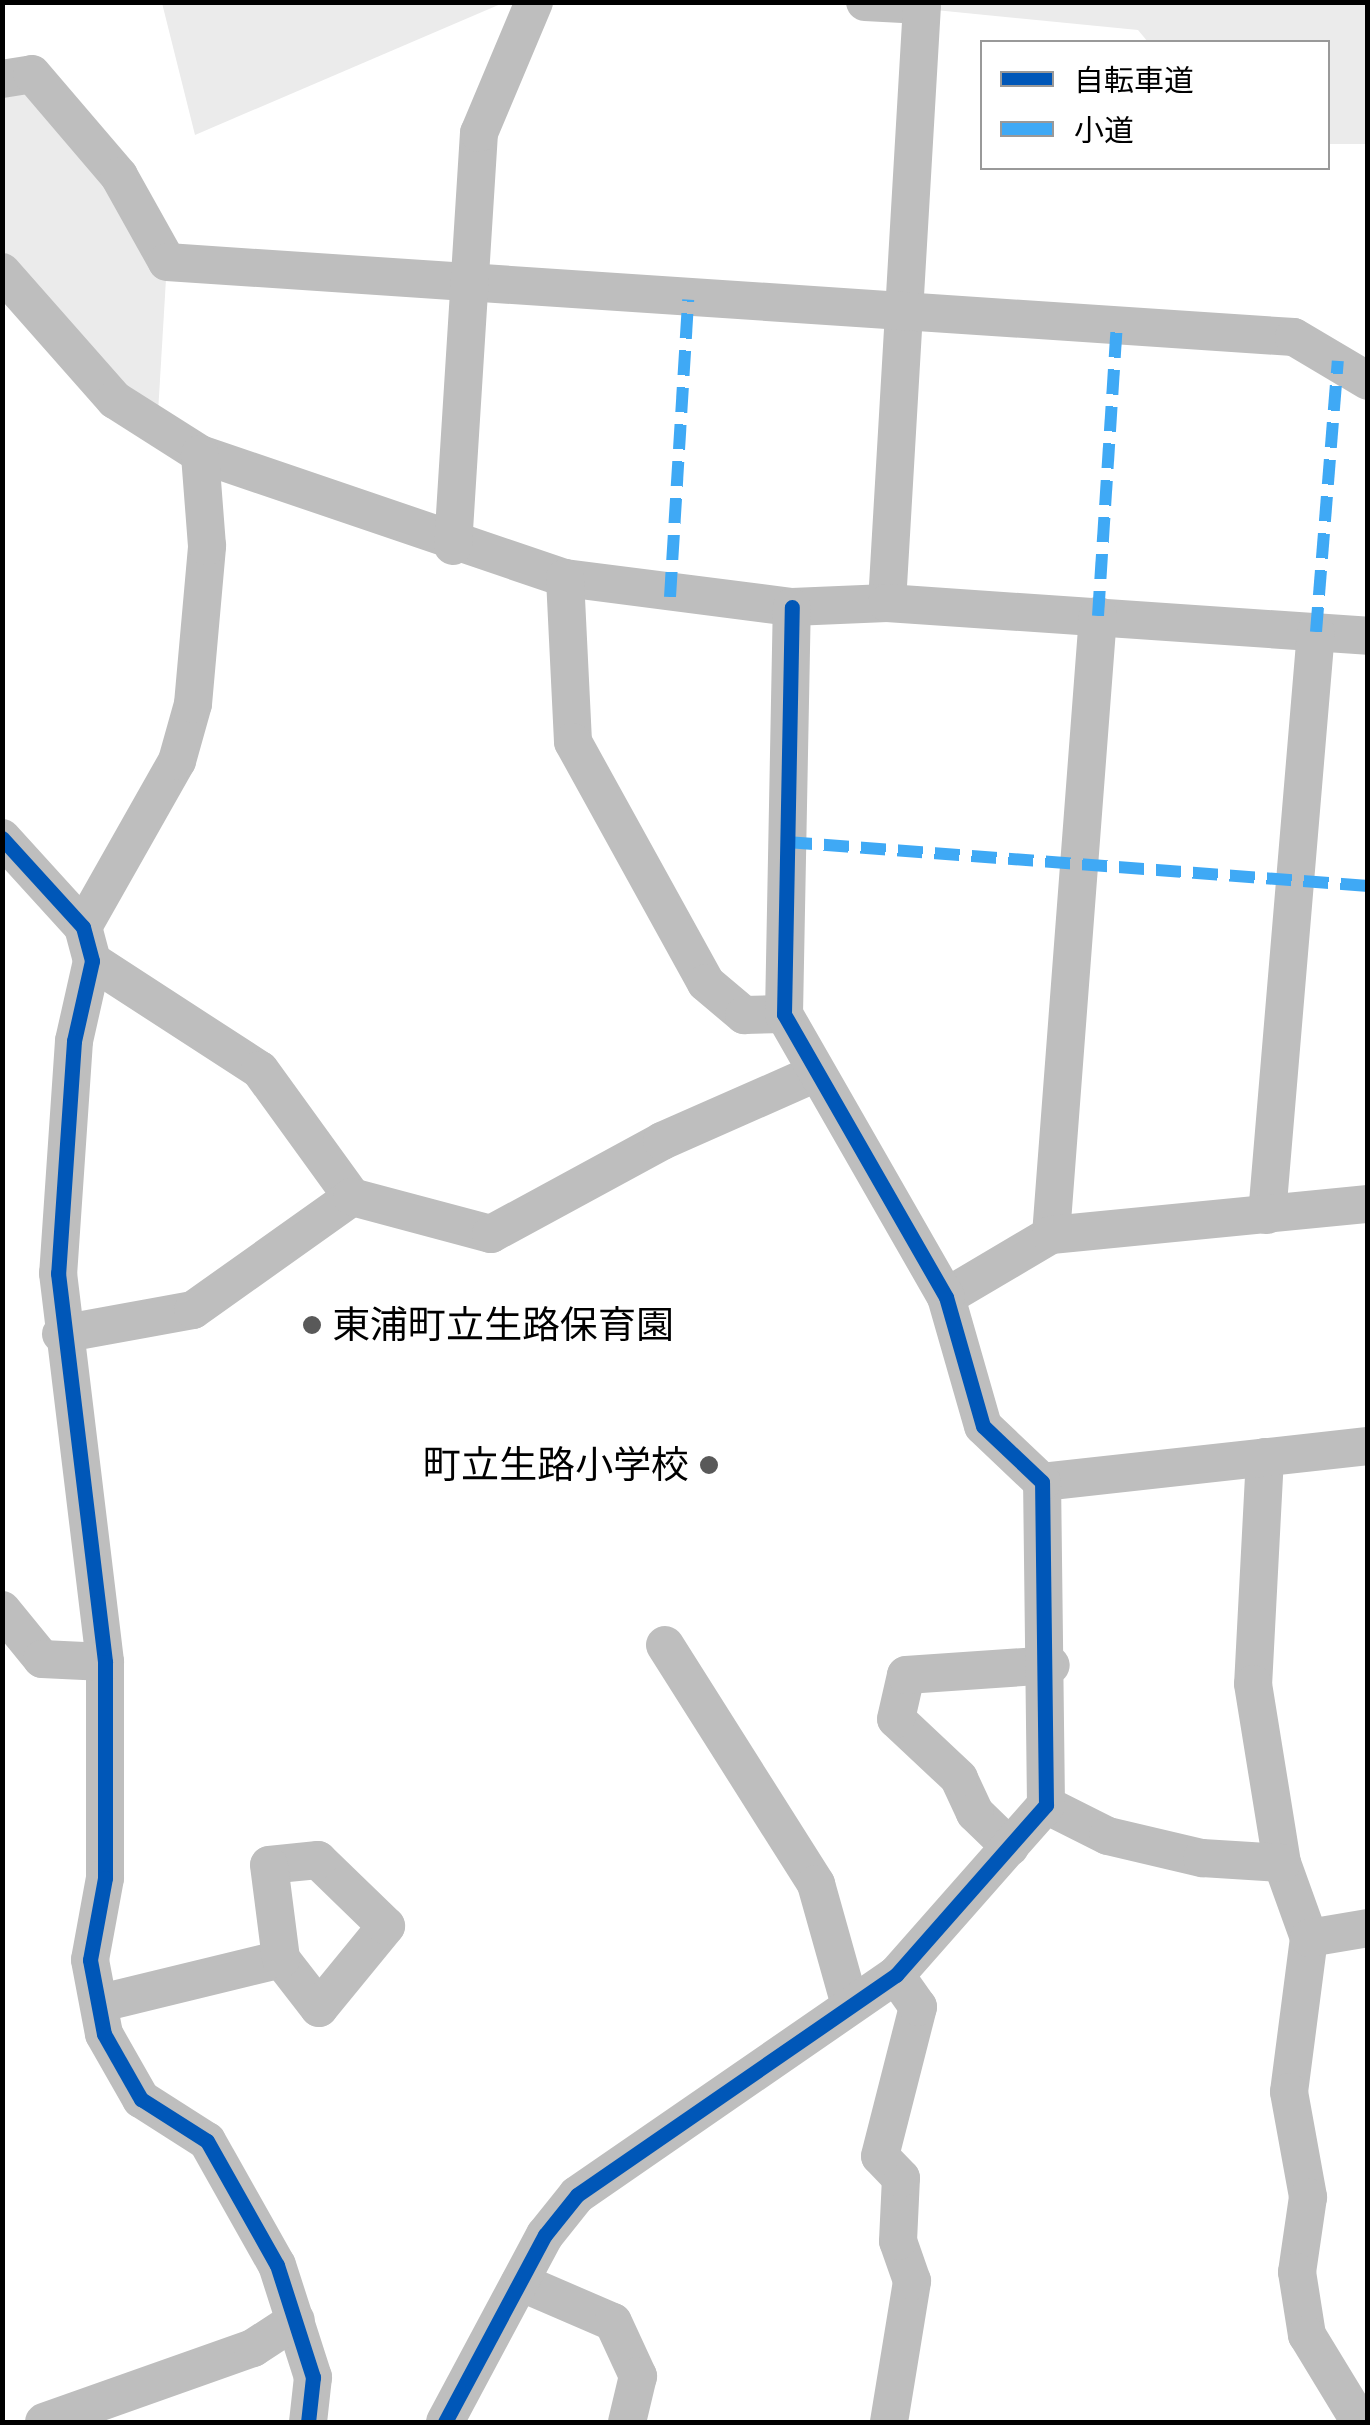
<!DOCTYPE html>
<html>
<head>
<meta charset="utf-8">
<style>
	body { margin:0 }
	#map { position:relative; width:1370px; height:2425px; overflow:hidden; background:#fff; font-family:Jost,"Noto Sans JP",sans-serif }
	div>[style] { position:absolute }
	.green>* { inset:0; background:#ebebeb }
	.minor>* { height:38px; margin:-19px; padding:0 19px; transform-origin:19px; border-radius:19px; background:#bebebe }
	.quiet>* { height:12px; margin-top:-6px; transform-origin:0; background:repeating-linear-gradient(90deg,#3fa9f5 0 25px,transparent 0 37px) }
	.cycleway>* { height:15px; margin:-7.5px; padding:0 7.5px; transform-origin:7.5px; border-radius:7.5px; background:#0057b8 }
	.dots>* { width:28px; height:28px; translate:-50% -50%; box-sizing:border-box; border:5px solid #fff; border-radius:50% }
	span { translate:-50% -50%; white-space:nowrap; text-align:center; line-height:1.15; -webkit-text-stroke:8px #fff; paint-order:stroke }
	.poi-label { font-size:38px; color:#000 }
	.left { translate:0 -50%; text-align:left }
	.right { translate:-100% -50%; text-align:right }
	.frame { position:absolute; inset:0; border:5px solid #000; pointer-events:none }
	.legend { position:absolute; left:980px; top:40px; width:350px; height:130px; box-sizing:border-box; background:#fff; border:2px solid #999; margin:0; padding:12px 18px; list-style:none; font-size:30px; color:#000 }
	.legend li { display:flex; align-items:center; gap:20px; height:50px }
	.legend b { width:50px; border:2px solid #999 }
</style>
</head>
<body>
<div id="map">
	<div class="green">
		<i style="clip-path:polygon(162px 3px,162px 2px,503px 3px,195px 135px)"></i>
		<i style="clip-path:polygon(865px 3px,1367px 3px,1367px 144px,1328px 144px,1328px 42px,1148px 42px,1138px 30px)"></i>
		<i style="clip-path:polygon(32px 74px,167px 262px,158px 413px,66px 331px,3px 250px,3px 79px)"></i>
	</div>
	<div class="minor">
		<i style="left:865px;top:2px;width:57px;rotate:3deg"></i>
		<i style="left:922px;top:5px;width:599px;rotate:93.35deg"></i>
		<i style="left:2px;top:79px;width:30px;rotate:-9deg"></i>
		<i style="left:32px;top:74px;width:134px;rotate:49.5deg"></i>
		<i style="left:119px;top:176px;width:98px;rotate:60.8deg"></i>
		<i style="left:167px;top:262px;width:1129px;rotate:3.81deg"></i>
		<i style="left:1294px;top:337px;width:86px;rotate:30.7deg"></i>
		<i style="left:2px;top:272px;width:171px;rotate:48.6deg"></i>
		<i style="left:115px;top:400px;width:101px;rotate:32.4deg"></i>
		<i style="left:200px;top:454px;width:385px;rotate:18.8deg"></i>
		<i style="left:565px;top:578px;width:229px;rotate:7.3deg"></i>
		<i style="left:792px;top:607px;width:95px;rotate:-2.4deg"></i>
		<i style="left:887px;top:603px;width:482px;rotate:3.9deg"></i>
		<i style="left:453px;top:546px;width:414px;rotate:-86.4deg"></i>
		<i style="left:479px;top:133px;width:142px;rotate:-67.2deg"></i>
		<i style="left:565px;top:578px;width:164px;rotate:87.2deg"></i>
		<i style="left:573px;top:742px;width:275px;rotate:61.1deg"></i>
		<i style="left:706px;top:983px;width:50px;rotate:40.1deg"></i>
		<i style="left:744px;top:1015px;width:40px;rotate:-1.4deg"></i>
		<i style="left:2px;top:838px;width:120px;rotate:47.7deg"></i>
		<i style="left:83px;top:927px;width:35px;rotate:75deg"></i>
		<i style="left:92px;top:961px;width:82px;rotate:102.7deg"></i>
		<i style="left:74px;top:1041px;width:233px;rotate:93.9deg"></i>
		<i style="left:58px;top:1273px;width:392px;rotate:83.1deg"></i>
		<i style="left:105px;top:1662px;width:216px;rotate:90deg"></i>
		<i style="left:105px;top:1878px;width:83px;rotate:100.4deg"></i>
		<i style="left:90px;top:1960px;width:75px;rotate:79.3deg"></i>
		<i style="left:104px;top:2034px;width:75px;rotate:60.4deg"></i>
		<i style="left:141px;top:2099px;width:78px;rotate:32.5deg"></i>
		<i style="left:207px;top:2141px;width:142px;rotate:60.6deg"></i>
		<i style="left:277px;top:2265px;width:118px;rotate:72.2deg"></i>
		<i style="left:313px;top:2377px;width:45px;rotate:96.3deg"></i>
		<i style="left:83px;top:927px;width:191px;rotate:-60.5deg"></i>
		<i style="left:177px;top:761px;width:59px;rotate:-74.3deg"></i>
		<i style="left:193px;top:704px;width:159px;rotate:-84.9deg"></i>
		<i style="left:207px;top:546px;width:92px;rotate:-94.4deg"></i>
		<i style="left:92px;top:961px;width:200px;rotate:33deg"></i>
		<i style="left:260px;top:1070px;width:157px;rotate:54.1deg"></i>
		<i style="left:1267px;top:1215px;width:585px;rotate:-85.2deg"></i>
		<i style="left:1051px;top:1235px;width:621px;rotate:-85.66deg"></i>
		<i style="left:946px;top:1297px;width:122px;rotate:-30.6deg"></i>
		<i style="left:1051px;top:1235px;width:319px;rotate:-5.6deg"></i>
		<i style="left:61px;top:1334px;width:134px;rotate:-10.3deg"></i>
		<i style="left:193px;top:1310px;width:195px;rotate:-35.4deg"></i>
		<i style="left:352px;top:1197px;width:144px;rotate:14.9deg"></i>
		<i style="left:491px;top:1234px;width:195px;rotate:-28.5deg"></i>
		<i style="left:662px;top:1141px;width:168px;rotate:-23.8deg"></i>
		<i style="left:1265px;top:1457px;width:227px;rotate:93deg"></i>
		<i style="left:1253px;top:1684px;width:181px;rotate:80.8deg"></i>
		<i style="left:1282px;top:1863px;width:80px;rotate:70.2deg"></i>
		<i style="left:1309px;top:1938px;width:155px;rotate:97.4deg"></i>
		<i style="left:1289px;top:2092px;width:107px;rotate:79.7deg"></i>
		<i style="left:1308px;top:2197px;width:76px;rotate:98.3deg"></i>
		<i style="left:1297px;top:2272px;width:64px;rotate:81deg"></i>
		<i style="left:1307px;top:2335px;width:102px;rotate:58.7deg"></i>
		<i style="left:1042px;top:1482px;width:328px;rotate:-6.3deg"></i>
		<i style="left:2px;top:1610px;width:63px;rotate:50.8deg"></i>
		<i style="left:42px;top:1659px;width:63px;rotate:2.7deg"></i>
		<i style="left:665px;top:1645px;width:283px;rotate:57.7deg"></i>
		<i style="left:816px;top:1884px;width:126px;rotate:74.3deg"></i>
		<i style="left:1046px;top:1805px;width:69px;rotate:26.6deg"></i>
		<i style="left:1108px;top:1836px;width:97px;rotate:13.2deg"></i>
		<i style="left:1202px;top:1858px;width:80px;rotate:3.6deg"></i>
		<i style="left:1010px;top:1847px;width:49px;rotate:-135.8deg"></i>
		<i style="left:975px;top:1813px;width:38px;rotate:-115deg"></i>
		<i style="left:959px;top:1778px;width:86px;rotate:-136.9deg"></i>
		<i style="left:896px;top:1719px;width:45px;rotate:-77.2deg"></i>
		<i style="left:906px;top:1675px;width:145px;rotate:-3.9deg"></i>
		<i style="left:1309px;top:1938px;width:60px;rotate:-9.6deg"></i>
		<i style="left:101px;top:2003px;width:185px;rotate:-13.7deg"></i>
		<i style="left:281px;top:1959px;width:62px;rotate:52.2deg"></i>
		<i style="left:319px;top:2008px;width:106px;rotate:-50.7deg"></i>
		<i style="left:386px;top:1926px;width:95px;rotate:-135.9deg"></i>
		<i style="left:318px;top:1860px;width:49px;rotate:174.2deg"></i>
		<i style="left:269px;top:1865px;width:95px;rotate:82.7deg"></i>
		<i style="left:520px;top:2282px;width:101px;rotate:23.3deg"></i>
		<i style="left:613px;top:2322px;width:60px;rotate:65.2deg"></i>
		<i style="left:638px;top:2376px;width:47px;rotate:103.4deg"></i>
		<i style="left:44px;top:2422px;width:222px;rotate:-19.5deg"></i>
		<i style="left:253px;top:2348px;width:51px;rotate:-33.1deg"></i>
		<i style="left:445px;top:2422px;width:212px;rotate:-61.9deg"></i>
		<i style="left:545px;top:2235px;width:51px;rotate:-51.3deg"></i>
		<i style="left:577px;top:2195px;width:388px;rotate:-34.6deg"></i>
		<i style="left:896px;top:1975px;width:227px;rotate:-48.6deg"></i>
		<i style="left:1046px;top:1805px;width:323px;rotate:-90.7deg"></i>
		<i style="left:1042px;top:1482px;width:81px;rotate:-136.5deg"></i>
		<i style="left:983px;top:1426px;width:134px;rotate:-106deg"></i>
		<i style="left:946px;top:1297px;width:326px;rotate:-119.8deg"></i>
		<i style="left:784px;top:1014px;width:407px;rotate:-88.9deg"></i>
		<i style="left:889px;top:2422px;width:143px;rotate:-80.7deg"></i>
		<i style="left:912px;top:2281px;width:42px;rotate:-109.3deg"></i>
		<i style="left:898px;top:2241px;width:63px;rotate:-87.3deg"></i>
		<i style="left:901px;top:2178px;width:30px;rotate:-134deg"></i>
		<i style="left:880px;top:2156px;width:154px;rotate:-75.7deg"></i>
		<i style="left:918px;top:2007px;width:39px;rotate:-125deg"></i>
	</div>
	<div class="quiet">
		<i style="left:670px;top:597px;width:298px;rotate:-86.5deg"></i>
		<i style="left:1098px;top:616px;width:294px;rotate:-86.3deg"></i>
		<i style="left:1316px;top:632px;width:272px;rotate:-85.4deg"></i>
		<i style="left:787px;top:842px;width:583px;rotate:4.33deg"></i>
	</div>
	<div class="cycleway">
		<i style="left:2px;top:838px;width:120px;rotate:47.7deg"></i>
		<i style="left:83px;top:927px;width:35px;rotate:75deg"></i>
		<i style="left:92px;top:961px;width:82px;rotate:102.7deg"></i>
		<i style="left:74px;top:1041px;width:233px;rotate:93.9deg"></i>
		<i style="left:58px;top:1273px;width:392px;rotate:83.1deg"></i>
		<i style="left:105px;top:1662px;width:216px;rotate:90deg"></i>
		<i style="left:105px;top:1878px;width:83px;rotate:100.4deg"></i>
		<i style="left:90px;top:1960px;width:75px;rotate:79.3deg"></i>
		<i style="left:104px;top:2034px;width:75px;rotate:60.4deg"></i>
		<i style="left:141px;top:2099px;width:78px;rotate:32.5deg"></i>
		<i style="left:207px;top:2141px;width:142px;rotate:60.6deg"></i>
		<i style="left:277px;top:2265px;width:118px;rotate:72.2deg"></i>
		<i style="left:313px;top:2377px;width:45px;rotate:96.3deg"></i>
		<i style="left:445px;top:2422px;width:212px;rotate:-61.9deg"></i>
		<i style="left:545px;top:2235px;width:51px;rotate:-51.3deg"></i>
		<i style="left:577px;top:2195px;width:388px;rotate:-34.6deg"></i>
		<i style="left:896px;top:1975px;width:227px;rotate:-48.6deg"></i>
		<i style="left:1046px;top:1805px;width:323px;rotate:-90.7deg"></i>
		<i style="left:1042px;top:1482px;width:81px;rotate:-136.5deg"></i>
		<i style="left:983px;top:1426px;width:134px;rotate:-106deg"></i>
		<i style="left:946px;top:1297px;width:326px;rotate:-119.8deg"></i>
		<i style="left:784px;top:1014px;width:407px;rotate:-88.9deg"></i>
	</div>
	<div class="dots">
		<i style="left:312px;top:1325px;background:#595959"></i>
		<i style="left:709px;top:1465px;background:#595959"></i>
	</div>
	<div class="poi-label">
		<span class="left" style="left:332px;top:1325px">東浦町立生路保育園</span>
		<span class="right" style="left:689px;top:1465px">町立生路小学校</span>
	</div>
	<div class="frame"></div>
	<ul class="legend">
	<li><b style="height:12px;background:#0057b8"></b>自転車道</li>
	<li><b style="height:12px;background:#3fa9f5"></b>小道</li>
	</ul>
</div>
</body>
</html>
